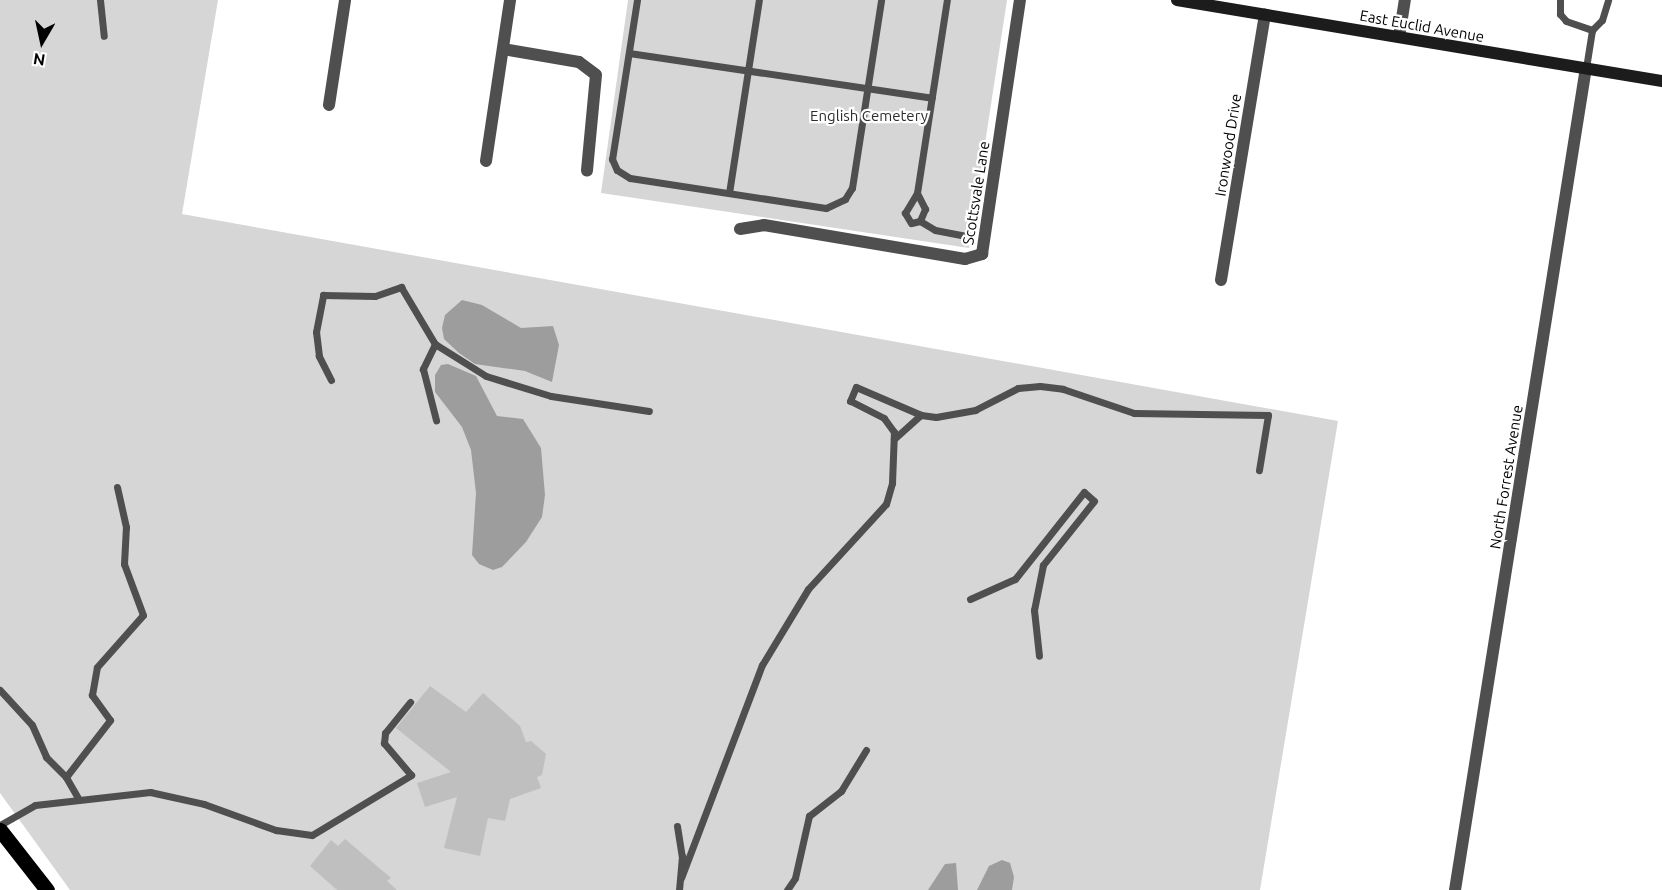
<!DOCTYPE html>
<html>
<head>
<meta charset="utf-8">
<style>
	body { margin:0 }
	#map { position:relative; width:1662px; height:890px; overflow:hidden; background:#fff; font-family:Ubuntu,sans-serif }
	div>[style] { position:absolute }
	.green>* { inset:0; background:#d6d6d6 }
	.water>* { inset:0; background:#9d9d9d }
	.building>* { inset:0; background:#bfbfbf }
	.service>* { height:7px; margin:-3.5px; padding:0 3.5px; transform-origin:3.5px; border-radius:3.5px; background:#4f4f4f }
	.minor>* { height:12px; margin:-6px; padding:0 6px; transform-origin:6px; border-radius:6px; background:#4f4f4f }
	.secondary>* { height:12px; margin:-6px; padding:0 6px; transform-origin:6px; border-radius:6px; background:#1c1c1c }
	.primary>* { height:15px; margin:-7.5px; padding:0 7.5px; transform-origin:7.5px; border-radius:7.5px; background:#000 }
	span { translate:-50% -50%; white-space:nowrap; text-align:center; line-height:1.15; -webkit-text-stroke:4.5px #fff; paint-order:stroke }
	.street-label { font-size:15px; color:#000 }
	.park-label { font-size:15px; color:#2d2d2d }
	.north { position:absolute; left:12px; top:12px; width:60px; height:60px; -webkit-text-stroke:4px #fff; paint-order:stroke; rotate:189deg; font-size:16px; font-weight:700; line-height:24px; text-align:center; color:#000 }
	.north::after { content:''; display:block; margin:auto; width:21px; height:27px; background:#000; clip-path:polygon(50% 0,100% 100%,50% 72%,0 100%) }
</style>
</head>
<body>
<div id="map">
	<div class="green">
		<i style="clip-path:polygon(0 0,218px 0,182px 214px,1338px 421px,1260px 890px,70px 890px,0 793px)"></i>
		<i style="clip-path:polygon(628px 0,1007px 0,969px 248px,601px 193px)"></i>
	</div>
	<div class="water">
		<i style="clip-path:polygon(462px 300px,482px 305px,521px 328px,553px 326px,559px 345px,552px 382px,525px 371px,475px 364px,459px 353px,444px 339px,442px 328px,445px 315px)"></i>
		<i style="clip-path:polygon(448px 364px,476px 376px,497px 416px,523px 419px,541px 448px,545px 495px,542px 517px,526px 542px,502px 567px,493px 570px,479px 564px,472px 555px,476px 493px,471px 450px,462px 427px,435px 392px,435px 375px,441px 365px)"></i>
		<i style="clip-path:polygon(1002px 860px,1010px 863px,1014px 877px,1012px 890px,977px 890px,989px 866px)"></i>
		<i style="clip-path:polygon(956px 863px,958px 890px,928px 890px,945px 864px)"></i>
	</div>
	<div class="building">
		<i style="clip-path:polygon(430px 686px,466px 712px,483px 693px,520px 726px,526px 742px,531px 741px,546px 754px,542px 775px,537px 777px,541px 788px,510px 799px,505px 821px,488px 818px,480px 856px,444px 848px,457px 797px,425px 807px,417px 783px,451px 772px,396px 728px)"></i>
		<i style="clip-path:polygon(345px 839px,391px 878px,387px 881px,397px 890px,337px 890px,310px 866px,331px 840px,338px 846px)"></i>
	</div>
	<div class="service">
		<i style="left:100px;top:0;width:36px;rotate:84deg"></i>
		<i style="left:637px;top:0;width:161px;rotate:98.9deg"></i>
		<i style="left:612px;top:159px;width:12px;rotate:66deg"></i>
		<i style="left:617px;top:170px;width:15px;rotate:32deg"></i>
		<i style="left:630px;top:178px;width:198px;rotate:8.7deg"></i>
		<i style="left:826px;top:208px;width:21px;rotate:-25deg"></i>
		<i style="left:845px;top:199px;width:13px;rotate:-58deg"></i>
		<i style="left:852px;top:188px;width:190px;rotate:-81.2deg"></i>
		<i style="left:1560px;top:0;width:14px;rotate:90deg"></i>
		<i style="left:1560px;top:14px;width:9px;rotate:49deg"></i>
		<i style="left:1566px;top:21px;width:28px;rotate:19deg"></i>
		<i style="left:629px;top:53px;width:306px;rotate:8.4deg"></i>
		<i style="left:1586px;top:68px;width:38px;rotate:-81deg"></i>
		<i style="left:1592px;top:30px;width:14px;rotate:-45deg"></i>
		<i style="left:1602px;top:20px;width:21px;rotate:-73deg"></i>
		<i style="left:729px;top:193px;width:195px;rotate:-81.2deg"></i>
		<i style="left:917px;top:193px;width:18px;rotate:63deg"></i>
		<i style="left:925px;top:209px;width:13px;rotate:113deg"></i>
		<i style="left:920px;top:221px;width:9px;rotate:167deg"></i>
		<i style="left:911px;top:223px;width:12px;rotate:-121deg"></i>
		<i style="left:905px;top:213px;width:23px;rotate:-59deg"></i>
		<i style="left:917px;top:193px;width:195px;rotate:-81.2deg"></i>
		<i style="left:920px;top:221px;width:17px;rotate:31deg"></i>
		<i style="left:935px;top:230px;width:33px;rotate:11deg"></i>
		<i style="left:435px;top:344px;width:28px;rotate:116deg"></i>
		<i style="left:423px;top:369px;width:53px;rotate:75.7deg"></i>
		<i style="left:331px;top:380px;width:27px;rotate:-117deg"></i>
		<i style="left:319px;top:356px;width:24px;rotate:-97deg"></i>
		<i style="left:316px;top:332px;width:38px;rotate:-79deg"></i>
		<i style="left:323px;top:295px;width:52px;rotate:1.1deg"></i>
		<i style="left:375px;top:296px;width:28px;rotate:-19deg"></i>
		<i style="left:401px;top:287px;width:66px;rotate:59.2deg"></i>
		<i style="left:435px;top:344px;width:60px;rotate:32.1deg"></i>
		<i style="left:486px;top:376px;width:68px;rotate:17.1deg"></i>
		<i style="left:551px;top:396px;width:99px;rotate:8.7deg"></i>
		<i style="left:894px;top:439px;width:36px;rotate:-42deg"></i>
		<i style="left:970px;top:599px;width:49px;rotate:-24deg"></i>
		<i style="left:1015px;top:579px;width:111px;rotate:-51.6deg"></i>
		<i style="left:1084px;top:492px;width:13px;rotate:42deg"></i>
		<i style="left:1094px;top:501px;width:82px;rotate:128.6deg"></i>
		<i style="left:1043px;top:565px;width:46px;rotate:101.3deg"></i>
		<i style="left:1034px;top:610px;width:46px;rotate:83.8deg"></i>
		<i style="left:0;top:690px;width:47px;rotate:47.6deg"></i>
		<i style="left:32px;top:725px;width:35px;rotate:66deg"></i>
		<i style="left:46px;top:757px;width:28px;rotate:45deg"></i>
		<i style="left:78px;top:798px;width:24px;rotate:-120deg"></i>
		<i style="left:66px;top:777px;width:72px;rotate:-52.3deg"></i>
		<i style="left:110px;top:720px;width:31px;rotate:-126deg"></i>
		<i style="left:92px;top:695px;width:28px;rotate:-80deg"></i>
		<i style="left:97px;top:667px;width:69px;rotate:-48.5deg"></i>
		<i style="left:143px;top:615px;width:54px;rotate:-110.4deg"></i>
		<i style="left:124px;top:564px;width:37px;rotate:-87deg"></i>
		<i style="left:126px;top:527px;width:41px;rotate:-102.7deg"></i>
		<i style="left:0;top:825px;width:40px;rotate:-29.7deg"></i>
		<i style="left:35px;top:805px;width:116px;rotate:-6.4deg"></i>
		<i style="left:150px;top:792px;width:55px;rotate:12.5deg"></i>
		<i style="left:204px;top:804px;width:77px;rotate:19.9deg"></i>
		<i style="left:276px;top:830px;width:36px;rotate:8deg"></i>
		<i style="left:312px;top:835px;width:116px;rotate:-31.2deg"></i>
		<i style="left:411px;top:775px;width:42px;rotate:-130.2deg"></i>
		<i style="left:384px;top:743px;width:10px;rotate:-84deg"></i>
		<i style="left:385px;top:733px;width:40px;rotate:-51deg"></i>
		<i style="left:677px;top:826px;width:30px;rotate:81deg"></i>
		<i style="left:682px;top:856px;width:34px;rotate:95deg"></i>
		<i style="left:681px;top:878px;width:228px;rotate:-69.2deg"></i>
		<i style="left:762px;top:665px;width:89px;rotate:-58.8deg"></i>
		<i style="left:808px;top:589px;width:115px;rotate:-47.5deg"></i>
		<i style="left:886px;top:504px;width:22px;rotate:-74deg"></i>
		<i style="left:892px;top:483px;width:51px;rotate:-87.8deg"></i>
		<i style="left:894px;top:432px;width:17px;rotate:-126deg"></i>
		<i style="left:884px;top:418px;width:38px;rotate:-153deg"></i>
		<i style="left:850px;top:401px;width:15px;rotate:-67deg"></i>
		<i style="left:856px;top:387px;width:71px;rotate:23.3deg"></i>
		<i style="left:921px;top:415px;width:15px;rotate:8deg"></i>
		<i style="left:936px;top:417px;width:40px;rotate:-10deg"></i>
		<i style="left:975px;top:410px;width:48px;rotate:-27.1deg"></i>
		<i style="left:1018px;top:388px;width:22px;rotate:-5deg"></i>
		<i style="left:1040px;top:386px;width:23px;rotate:7deg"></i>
		<i style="left:1063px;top:389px;width:75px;rotate:18.7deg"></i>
		<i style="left:1134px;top:413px;width:134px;rotate:0.9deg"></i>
		<i style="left:1268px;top:415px;width:56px;rotate:99.3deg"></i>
		<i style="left:787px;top:890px;width:14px;rotate:-56deg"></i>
		<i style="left:795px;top:878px;width:64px;rotate:-77.3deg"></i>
		<i style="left:809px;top:816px;width:41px;rotate:-38deg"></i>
		<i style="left:841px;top:791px;width:48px;rotate:-58.6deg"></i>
	</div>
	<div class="minor">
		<i style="left:1399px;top:37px;width:37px;rotate:-81deg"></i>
		<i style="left:503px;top:49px;width:77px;rotate:9.7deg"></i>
		<i style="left:579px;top:62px;width:21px;rotate:37deg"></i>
		<i style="left:596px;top:75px;width:96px;rotate:95.4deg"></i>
		<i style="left:329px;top:105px;width:106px;rotate:-81.3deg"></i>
		<i style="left:486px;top:161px;width:163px;rotate:-81.5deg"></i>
		<i style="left:740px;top:229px;width:24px;rotate:-9deg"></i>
		<i style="left:764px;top:225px;width:204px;rotate:9.6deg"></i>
		<i style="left:965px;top:259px;width:18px;rotate:-16deg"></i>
		<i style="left:982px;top:254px;width:257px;rotate:-81.5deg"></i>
		<i style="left:1221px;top:280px;width:269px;rotate:-80.6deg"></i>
		<i style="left:1455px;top:890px;width:832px;rotate:-80.95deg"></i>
	</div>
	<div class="secondary">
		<i style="left:1177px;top:0;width:492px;rotate:9.5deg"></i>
	</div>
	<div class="primary">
		<i style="left:0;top:830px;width:76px;rotate:51.9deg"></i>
	</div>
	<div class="street-label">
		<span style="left:1422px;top:26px;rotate:10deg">East Euclid Avenue</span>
		<span style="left:1228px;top:145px;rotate:-81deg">Ironwood Drive</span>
		<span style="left:976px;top:193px;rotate:-81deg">Scottsvale Lane</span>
		<span style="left:1506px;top:477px;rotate:-81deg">North Forrest Avenue</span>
	</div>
	<div class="park-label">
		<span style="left:869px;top:116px">English Cemetery</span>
	</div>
	<div class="north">N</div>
</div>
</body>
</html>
